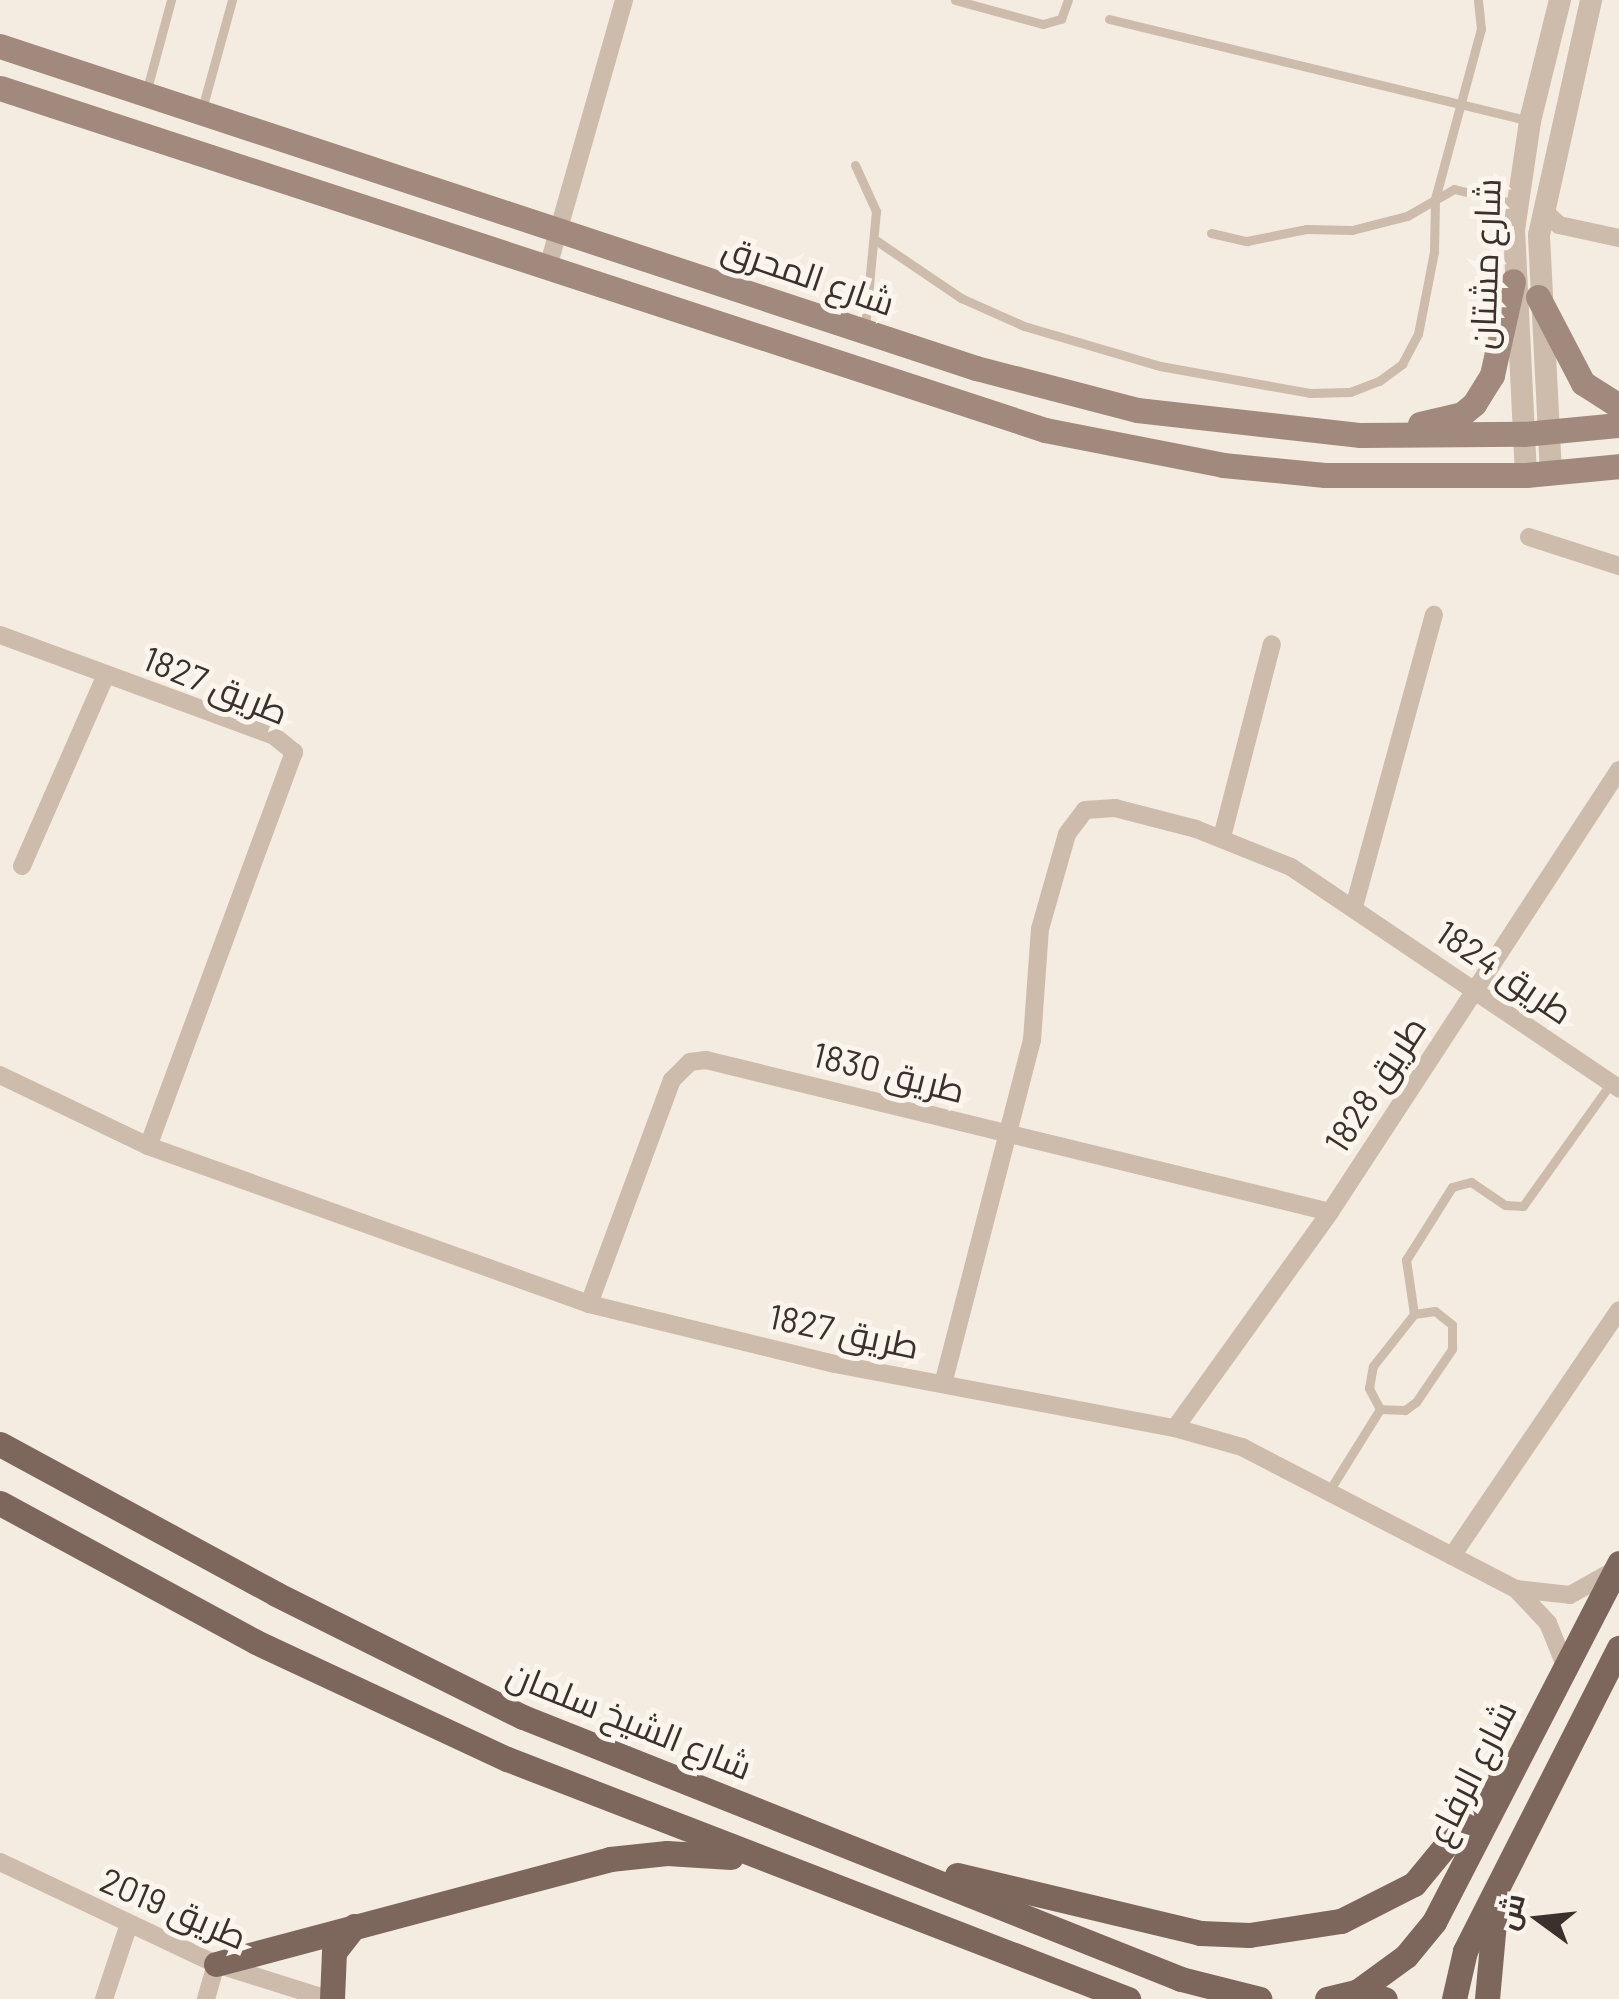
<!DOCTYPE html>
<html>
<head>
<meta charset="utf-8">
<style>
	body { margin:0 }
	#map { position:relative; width:1619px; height:1999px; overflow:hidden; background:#f4ebe1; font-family:Barlow,Cairo,sans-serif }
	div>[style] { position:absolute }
	.service>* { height:9px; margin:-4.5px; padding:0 4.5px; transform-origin:4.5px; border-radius:4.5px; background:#cdbbac }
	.minor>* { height:18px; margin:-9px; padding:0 9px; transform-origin:9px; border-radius:9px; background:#cdbbac }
	.tertiary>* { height:22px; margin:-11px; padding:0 11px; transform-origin:11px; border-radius:11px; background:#cdbbac }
	.secondary>* { height:25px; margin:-12.5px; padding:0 12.5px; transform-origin:12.5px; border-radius:12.5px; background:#a18a7d }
	.primary>* { height:25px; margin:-12.5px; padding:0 12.5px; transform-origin:12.5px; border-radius:12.5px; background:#7d675c }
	span { translate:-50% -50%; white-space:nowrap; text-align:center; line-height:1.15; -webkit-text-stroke:10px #fbf5ee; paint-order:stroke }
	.street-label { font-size:35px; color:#3b302b }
	.north { position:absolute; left:1489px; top:1869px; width:100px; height:100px; -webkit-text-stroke:8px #fbf5ee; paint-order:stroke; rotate:285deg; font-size:28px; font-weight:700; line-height:40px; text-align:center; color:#3b302b }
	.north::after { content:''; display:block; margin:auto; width:35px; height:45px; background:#3b302b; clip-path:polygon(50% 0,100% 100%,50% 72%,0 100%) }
</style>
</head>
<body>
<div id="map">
	<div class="service">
		<i style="left:955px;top:0;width:91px;rotate:15.3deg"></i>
		<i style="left:1043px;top:24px;width:19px;rotate:-16deg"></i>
		<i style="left:1061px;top:19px;width:20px;rotate:-70deg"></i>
		<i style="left:1109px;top:19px;width:430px;rotate:13.6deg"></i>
		<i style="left:147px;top:89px;width:92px;rotate:-74.9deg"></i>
		<i style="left:202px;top:109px;width:113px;rotate:-74.6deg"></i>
		<i style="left:855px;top:165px;width:51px;rotate:65.5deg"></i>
		<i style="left:876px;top:211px;width:117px;rotate:95.4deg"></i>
		<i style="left:1211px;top:233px;width:37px;rotate:13deg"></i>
		<i style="left:1247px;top:241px;width:60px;rotate:-11.5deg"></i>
		<i style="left:1306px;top:229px;width:46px;rotate:1.2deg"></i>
		<i style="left:1352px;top:230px;width:57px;rotate:-14.3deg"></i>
		<i style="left:1407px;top:216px;width:54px;rotate:-29.9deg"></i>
		<i style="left:1454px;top:189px;width:64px;rotate:13.6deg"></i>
		<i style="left:877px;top:241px;width:102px;rotate:34.2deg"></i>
		<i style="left:961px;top:298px;width:69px;rotate:24deg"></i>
		<i style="left:1024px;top:326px;width:142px;rotate:16.4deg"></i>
		<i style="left:1160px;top:366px;width:152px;rotate:10.2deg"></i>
		<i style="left:1310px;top:393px;width:40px;rotate:-1.4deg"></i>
		<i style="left:1350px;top:392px;width:31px;rotate:-21deg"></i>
		<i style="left:1379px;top:381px;width:29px;rotate:-36deg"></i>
		<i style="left:1402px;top:364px;width:34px;rotate:-62deg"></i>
		<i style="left:1418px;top:334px;width:84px;rotate:-79deg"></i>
		<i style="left:1434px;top:252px;width:53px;rotate:-88.9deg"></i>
		<i style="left:1435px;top:199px;width:176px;rotate:-74.9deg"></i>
		<i style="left:1481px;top:29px;width:29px;rotate:-96deg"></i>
		<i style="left:1435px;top:1311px;width:22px;rotate:39deg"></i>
		<i style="left:1452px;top:1325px;width:24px;rotate:90deg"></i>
		<i style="left:1452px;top:1349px;width:64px;rotate:124.2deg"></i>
		<i style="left:1416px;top:1402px;width:14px;rotate:144deg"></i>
		<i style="left:1405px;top:1410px;width:25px;rotate:-178deg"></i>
		<i style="left:1380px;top:1409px;width:24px;rotate:-118deg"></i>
		<i style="left:1369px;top:1388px;width:22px;rotate:-80deg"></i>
		<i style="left:1373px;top:1366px;width:66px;rotate:-51.7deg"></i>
		<i style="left:1414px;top:1314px;width:21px;rotate:-8deg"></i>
		<i style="left:1414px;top:1314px;width:55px;rotate:-98.4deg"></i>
		<i style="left:1406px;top:1260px;width:86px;rotate:-57.8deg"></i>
		<i style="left:1452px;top:1187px;width:20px;rotate:-15deg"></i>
		<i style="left:1471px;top:1182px;width:41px;rotate:34.1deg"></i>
		<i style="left:1505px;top:1205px;width:18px;rotate:3deg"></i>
		<i style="left:1523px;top:1206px;width:151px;rotate:-54.4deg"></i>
		<i style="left:1329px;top:1491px;width:97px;rotate:-58.1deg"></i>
	</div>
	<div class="minor">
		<i style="left:1543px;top:210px;width:22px;rotate:43deg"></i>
		<i style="left:1559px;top:225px;width:61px;rotate:12.2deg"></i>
		<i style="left:548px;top:267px;width:278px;rotate:-74.1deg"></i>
		<i style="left:1529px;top:537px;width:95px;rotate:17.9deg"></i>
		<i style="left:0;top:635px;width:292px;rotate:20.2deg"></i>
		<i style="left:274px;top:736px;width:26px;rotate:39deg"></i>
		<i style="left:294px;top:752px;width:420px;rotate:110.3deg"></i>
		<i style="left:1222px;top:837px;width:199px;rotate:-75.5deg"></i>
		<i style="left:22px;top:866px;width:209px;rotate:-66.3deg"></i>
		<i style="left:1354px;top:907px;width:303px;rotate:-74.7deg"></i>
		<i style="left:0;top:1075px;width:164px;rotate:25.6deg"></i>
		<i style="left:148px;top:1146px;width:468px;rotate:19.7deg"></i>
		<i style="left:589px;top:1304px;width:253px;rotate:13.7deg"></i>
		<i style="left:835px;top:1364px;width:346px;rotate:10.7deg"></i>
		<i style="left:1175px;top:1428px;width:70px;rotate:15.8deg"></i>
		<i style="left:1242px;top:1447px;width:309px;rotate:27.4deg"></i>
		<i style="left:589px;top:1304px;width:239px;rotate:-69.7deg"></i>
		<i style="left:672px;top:1080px;width:25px;rotate:-45deg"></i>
		<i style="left:690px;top:1062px;width:16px;rotate:-7deg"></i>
		<i style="left:706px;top:1060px;width:642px;rotate:13.69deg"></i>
		<i style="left:943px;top:1384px;width:355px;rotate:-75.5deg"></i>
		<i style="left:1032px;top:1040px;width:111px;rotate:-85.9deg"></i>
		<i style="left:1040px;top:929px;width:99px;rotate:-74.1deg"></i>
		<i style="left:1067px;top:834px;width:30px;rotate:-53deg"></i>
		<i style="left:1085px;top:810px;width:30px;rotate:-4deg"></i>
		<i style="left:1115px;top:808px;width:84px;rotate:14.5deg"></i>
		<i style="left:1196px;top:829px;width:102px;rotate:21.8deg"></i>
		<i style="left:1291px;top:867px;width:396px;rotate:34deg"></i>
		<i style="left:1175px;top:1428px;width:266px;rotate:-54.3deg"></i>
		<i style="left:1330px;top:1212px;width:528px;rotate:-56.82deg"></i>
		<i style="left:1452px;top:1556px;width:297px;rotate:-55.8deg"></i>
		<i style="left:1564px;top:1663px;width:43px;rotate:-111.8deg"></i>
		<i style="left:1548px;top:1623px;width:47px;rotate:-133.3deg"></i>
		<i style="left:1516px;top:1589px;width:54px;rotate:6.3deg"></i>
		<i style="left:1570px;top:1595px;width:47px;rotate:-29.3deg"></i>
		<i style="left:0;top:1862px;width:239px;rotate:25.3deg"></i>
		<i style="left:216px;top:1964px;width:117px;rotate:17.4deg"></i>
		<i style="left:104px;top:1999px;width:76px;rotate:-71.6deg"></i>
		<i style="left:206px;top:1999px;width:36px;rotate:-74deg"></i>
	</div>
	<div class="tertiary">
		<i style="left:1551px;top:473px;width:238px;rotate:-92.9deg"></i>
		<i style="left:1539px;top:235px;width:241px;rotate:-77.5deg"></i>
		<i style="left:1526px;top:475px;width:245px;rotate:-92.8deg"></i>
		<i style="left:1514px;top:230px;width:110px;rotate:-81.6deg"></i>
		<i style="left:1530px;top:121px;width:125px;rotate:-76.1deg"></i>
	</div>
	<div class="secondary">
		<i style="left:0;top:46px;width:1028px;rotate:18.26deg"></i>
		<i style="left:976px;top:368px;width:166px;rotate:14.6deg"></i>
		<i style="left:1137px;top:410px;width:225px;rotate:6.4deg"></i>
		<i style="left:1361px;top:435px;width:162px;rotate:-0.4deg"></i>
		<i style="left:1523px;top:434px;width:96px;rotate:-5.4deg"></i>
		<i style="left:0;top:88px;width:1100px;rotate:18.12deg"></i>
		<i style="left:1045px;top:430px;width:181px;rotate:11.1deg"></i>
		<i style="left:1223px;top:465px;width:102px;rotate:5.6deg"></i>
		<i style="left:1325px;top:475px;width:201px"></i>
		<i style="left:1526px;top:475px;width:93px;rotate:-5.5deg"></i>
		<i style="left:1538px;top:297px;width:97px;rotate:62.4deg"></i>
		<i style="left:1583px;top:383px;width:43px;rotate:32.6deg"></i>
		<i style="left:1420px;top:424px;width:43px;rotate:-13.4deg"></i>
		<i style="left:1462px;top:414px;width:16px;rotate:-40deg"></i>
		<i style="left:1474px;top:404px;width:34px;rotate:-58deg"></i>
		<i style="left:1492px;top:375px;width:96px;rotate:-77.4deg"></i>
	</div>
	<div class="primary">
		<i style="left:0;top:1444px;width:314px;rotate:28.5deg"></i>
		<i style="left:276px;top:1594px;width:276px;rotate:26.5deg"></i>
		<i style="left:523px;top:1717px;width:708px;rotate:21.71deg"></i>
		<i style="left:1181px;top:1979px;width:81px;rotate:14.2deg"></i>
		<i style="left:0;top:1503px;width:291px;rotate:28.5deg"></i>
		<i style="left:256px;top:1642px;width:277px;rotate:25deg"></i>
		<i style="left:507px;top:1759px;width:666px;rotate:21.13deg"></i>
		<i style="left:957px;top:1875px;width:250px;rotate:13.4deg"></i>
		<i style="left:1200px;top:1933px;width:49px;rotate:2.3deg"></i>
		<i style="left:1249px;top:1935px;width:93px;rotate:-8.7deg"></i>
		<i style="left:1341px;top:1921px;width:82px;rotate:-26.9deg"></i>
		<i style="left:1414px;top:1884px;width:156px;rotate:-50.5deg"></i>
		<i style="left:216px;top:1964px;width:408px;rotate:-14.9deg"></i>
		<i style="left:610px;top:1859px;width:57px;rotate:-6deg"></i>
		<i style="left:667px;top:1853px;width:64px;rotate:3.6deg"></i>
		<i style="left:1358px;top:1991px;width:59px;rotate:-36.1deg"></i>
		<i style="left:1406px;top:1956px;width:44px;rotate:-50.5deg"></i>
		<i style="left:1434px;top:1922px;width:404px;rotate:-62.7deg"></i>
		<i style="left:332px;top:1999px;width:47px;rotate:-87.6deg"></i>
		<i style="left:334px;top:1952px;width:33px;rotate:-52deg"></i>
		<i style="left:1327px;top:1999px;width:32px;rotate:-14deg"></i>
		<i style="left:1358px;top:1991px;width:28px;rotate:17deg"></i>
		<i style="left:1454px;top:1999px;width:49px;rotate:-77.1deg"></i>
		<i style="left:1465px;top:1951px;width:340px;rotate:-63.1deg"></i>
		<i style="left:1487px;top:1999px;width:99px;rotate:-84.8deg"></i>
	</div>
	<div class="street-label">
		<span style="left:1484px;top:264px;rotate:-88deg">شارع مشتان</span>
		<span style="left:809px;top:274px;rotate:19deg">شارع المحرق</span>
		<span style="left:216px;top:684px;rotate:22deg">طريق 1827</span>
		<span style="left:1505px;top:971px;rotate:34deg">طريق 1824</span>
		<span style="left:889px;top:1071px;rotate:14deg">طريق 1830</span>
		<span style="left:1374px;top:1084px;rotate:-57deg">طريق 1828</span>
		<span style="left:844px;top:1330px;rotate:12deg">طريق 1827</span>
		<span style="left:630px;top:1719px;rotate:22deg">شارع الشيخ سلمان</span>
		<span style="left:1470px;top:1772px;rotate:-63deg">شارع الرفاع</span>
		<span style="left:174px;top:1907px;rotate:23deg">طريق 2019</span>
	</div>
	<div class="north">ش</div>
</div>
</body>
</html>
